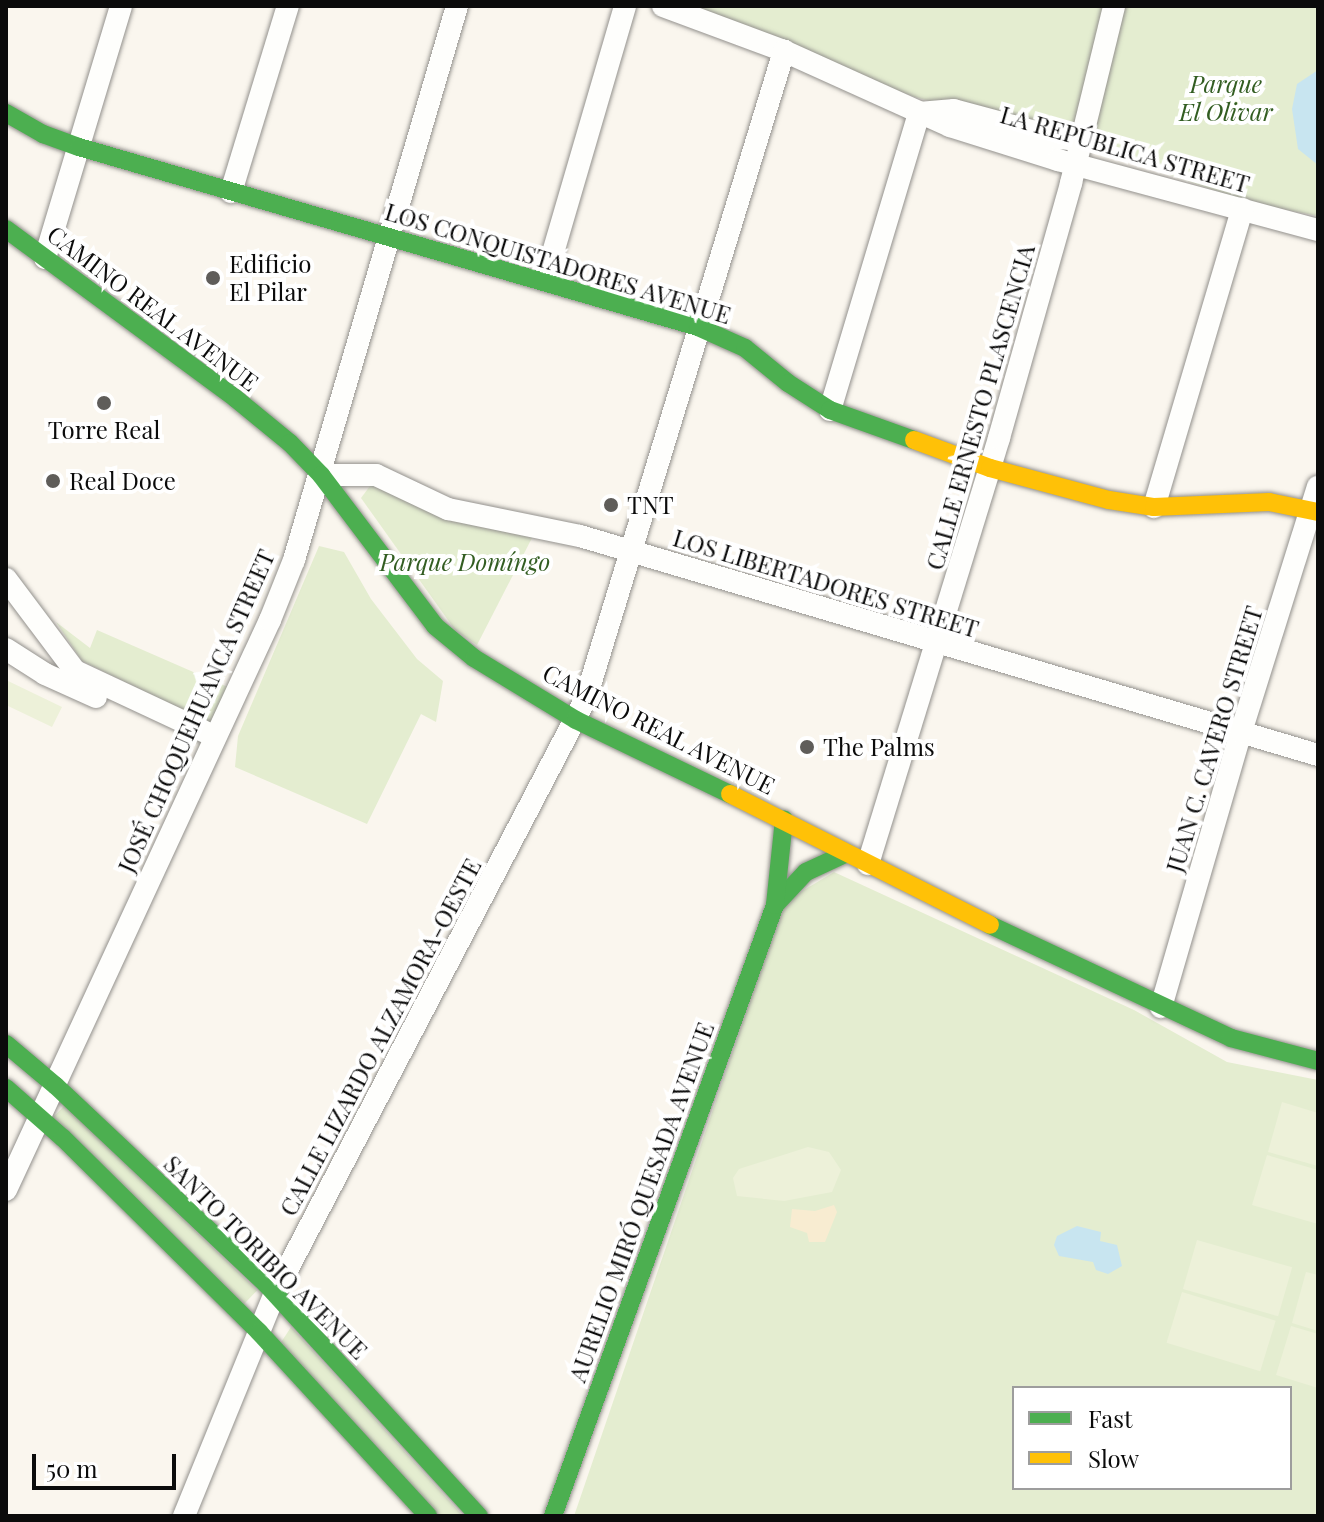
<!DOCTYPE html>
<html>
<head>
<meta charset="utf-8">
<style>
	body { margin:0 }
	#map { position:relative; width:1324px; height:1522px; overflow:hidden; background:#faf6ee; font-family:"Playfair Display",serif }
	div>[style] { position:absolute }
	.green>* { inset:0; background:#e4edd0; transform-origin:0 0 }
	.sand>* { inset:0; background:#f8ecd1 }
	.pitch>* { inset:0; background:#edf1d9; transform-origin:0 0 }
	.water>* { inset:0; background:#c8e5f0 }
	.roads { filter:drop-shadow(0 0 2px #93918d) drop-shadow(0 0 2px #93918d) }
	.street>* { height:22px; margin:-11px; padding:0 11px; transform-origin:11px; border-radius:11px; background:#fefefc }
	.fast>* { height:18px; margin:-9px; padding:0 9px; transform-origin:9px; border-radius:9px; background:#4caf50 }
	.slow>* { height:18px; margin:-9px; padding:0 9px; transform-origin:9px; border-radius:9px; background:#ffc107 }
	.dots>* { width:22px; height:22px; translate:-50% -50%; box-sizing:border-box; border:4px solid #fff; border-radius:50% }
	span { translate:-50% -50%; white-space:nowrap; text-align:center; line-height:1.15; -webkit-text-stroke:8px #fff; paint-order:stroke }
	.park-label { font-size:24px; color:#325d21; font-style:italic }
	.street-label { font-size:24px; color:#0b0b0b }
	.poi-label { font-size:24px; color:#0b0b0b }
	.left { translate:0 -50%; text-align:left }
	.frame { position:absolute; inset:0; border:8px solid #0b0b0b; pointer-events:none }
	.legend { position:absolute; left:1012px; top:1386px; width:280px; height:104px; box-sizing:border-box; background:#fff; border:2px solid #9d9d9d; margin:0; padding:10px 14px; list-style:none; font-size:24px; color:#0b0b0b }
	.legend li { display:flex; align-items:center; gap:16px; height:40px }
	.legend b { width:40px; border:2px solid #9d9d9d }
	.scale { position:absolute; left:32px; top:1454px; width:144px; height:36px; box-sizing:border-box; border:4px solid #0b0b0b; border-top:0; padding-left:10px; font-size:24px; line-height:28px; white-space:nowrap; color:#0b0b0b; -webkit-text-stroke:6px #fff; paint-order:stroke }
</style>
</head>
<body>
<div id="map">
	<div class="green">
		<i style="clip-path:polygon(691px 6px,1318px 6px,1318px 216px,1255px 204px,1055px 136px,915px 97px,795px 53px)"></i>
		<i style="clip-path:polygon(373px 482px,534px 534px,477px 645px,455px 630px,361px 498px)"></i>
		<i style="clip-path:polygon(319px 546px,344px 552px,371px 599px,417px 659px,443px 681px,436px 722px,421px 714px,367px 824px,235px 767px,238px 736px)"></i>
		<i style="clip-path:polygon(56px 622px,90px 648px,97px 630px,230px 688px,210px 723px,82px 661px)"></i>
		<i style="clip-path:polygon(evenodd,834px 872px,1134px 1010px,1227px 1062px,1318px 1080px,1318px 1516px,574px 1516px,784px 902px,834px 872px,1014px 1388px,1290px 1388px,1290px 1488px,1014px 1488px,1014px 1388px)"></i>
		<i style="left:65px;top:1105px;width:267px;height:19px;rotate:44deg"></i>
		<i style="clip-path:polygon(291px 1327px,463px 1516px,434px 1516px,280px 1344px)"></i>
	</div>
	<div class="sand">
		<i style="clip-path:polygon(834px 1205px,837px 1212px,825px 1242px,809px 1242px,807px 1233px,790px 1227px,792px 1209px,815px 1211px)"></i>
	</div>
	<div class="pitch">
		<i style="clip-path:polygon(6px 680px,62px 707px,52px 727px,6px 705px)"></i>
		<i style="clip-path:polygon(1282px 1102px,1318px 1113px,1318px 1166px,1268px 1152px)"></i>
		<i style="clip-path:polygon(808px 1147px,829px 1152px,841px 1170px,832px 1192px,784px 1201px,737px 1196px,733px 1178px,739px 1169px)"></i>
		<i style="clip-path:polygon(1267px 1155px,1318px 1170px,1318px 1224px,1252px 1205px)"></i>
		<i style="left:1197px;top:1240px;width:99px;height:51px;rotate:16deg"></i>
		<i style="clip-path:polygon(1306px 1272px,1318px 1275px,1318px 1331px,1292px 1323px)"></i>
		<i style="left:1182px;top:1292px;width:98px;height:53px;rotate:17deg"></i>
		<i style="clip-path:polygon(1291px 1326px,1318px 1334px,1318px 1388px,1276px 1375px)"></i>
	</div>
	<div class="water">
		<i style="clip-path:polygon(1318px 70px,1316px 128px,1318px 165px,1298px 149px,1292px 109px,1297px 84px)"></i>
		<i style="clip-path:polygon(1077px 1226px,1101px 1232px,1100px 1241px,1117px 1245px,1122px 1266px,1108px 1274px,1096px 1270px,1093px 1262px,1059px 1256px,1054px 1245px,1057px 1236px)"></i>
	</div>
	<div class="roads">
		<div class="street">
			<i style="left:663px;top:6px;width:129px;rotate:20.4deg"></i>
			<i style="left:784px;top:51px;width:182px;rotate:24.3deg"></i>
			<i style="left:950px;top:126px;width:113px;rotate:17.5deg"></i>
			<i style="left:1058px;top:160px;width:269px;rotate:15.1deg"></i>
			<i style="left:231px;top:192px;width:195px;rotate:-73deg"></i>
			<i style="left:45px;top:258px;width:263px;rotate:-73.2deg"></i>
			<i style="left:545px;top:280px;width:285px;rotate:-73.7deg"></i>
			<i style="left:830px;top:410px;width:310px;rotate:-73.3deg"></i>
			<i style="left:919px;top:113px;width:35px;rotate:-5deg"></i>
			<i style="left:954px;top:110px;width:108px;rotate:15.1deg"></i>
			<i style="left:1058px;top:138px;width:12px;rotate:5deg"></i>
			<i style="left:1070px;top:139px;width:15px;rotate:-32deg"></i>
			<i style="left:321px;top:475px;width:55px"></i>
			<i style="left:376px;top:475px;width:80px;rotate:25.3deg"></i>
			<i style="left:448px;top:509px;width:135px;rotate:11.6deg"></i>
			<i style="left:580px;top:536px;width:770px;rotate:16.53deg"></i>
			<i style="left:1154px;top:507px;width:311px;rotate:-73.5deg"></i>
			<i style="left:6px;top:579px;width:115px;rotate:53.1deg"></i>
			<i style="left:75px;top:671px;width:153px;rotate:25.1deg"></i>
			<i style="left:6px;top:649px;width:46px;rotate:32.7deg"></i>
			<i style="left:45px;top:674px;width:56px;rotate:24.3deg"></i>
			<i style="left:868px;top:864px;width:446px;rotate:-72.9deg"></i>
			<i style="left:999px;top:438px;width:265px;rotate:-74.2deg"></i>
			<i style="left:1071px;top:183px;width:182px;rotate:-76.3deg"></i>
			<i style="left:1161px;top:1007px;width:286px;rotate:-73.8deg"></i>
			<i style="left:1241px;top:732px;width:257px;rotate:-72.6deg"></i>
			<i style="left:6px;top:1190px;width:628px;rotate:-65.15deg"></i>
			<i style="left:270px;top:620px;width:65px;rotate:-68.2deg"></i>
			<i style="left:294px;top:560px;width:577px;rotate:-73.6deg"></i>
			<i style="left:184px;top:1516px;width:241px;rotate:-67.8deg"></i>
			<i style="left:275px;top:1293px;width:671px;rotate:-62.4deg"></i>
			<i style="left:586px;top:698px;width:677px;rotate:-72.98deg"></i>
		</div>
		<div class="fast">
			<i style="left:6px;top:113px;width:43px;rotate:29.6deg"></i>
			<i style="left:43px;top:134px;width:38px;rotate:20deg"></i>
			<i style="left:79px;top:147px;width:645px;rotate:16.21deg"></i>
			<i style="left:698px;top:327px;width:51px;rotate:24.1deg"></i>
			<i style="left:745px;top:348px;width:55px;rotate:39.1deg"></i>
			<i style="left:788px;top:383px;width:50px;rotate:32.7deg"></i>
			<i style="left:830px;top:410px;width:89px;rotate:19.7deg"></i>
			<i style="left:6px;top:229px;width:285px;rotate:36.4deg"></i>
			<i style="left:235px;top:398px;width:71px;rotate:39.3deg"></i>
			<i style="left:290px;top:443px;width:45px;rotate:45.9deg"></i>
			<i style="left:321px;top:475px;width:189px;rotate:52.9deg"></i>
			<i style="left:435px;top:626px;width:50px;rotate:39.4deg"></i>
			<i style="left:474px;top:658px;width:119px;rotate:31.3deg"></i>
			<i style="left:576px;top:720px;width:171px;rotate:25.7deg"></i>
			<i style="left:775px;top:905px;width:45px;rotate:-46.8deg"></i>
			<i style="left:806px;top:872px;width:45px;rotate:-24.9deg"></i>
			<i style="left:990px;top:925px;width:266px;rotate:25.1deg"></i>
			<i style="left:1231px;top:1038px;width:90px;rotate:14.8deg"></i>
			<i style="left:6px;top:1044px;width:65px;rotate:40deg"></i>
			<i style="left:56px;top:1086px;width:290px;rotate:43.3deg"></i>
			<i style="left:267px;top:1285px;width:314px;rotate:47.5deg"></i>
			<i style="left:6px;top:1088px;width:76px;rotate:41.3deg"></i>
			<i style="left:63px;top:1138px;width:276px;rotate:44.7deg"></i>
			<i style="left:259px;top:1332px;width:250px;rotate:47.4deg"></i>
			<i style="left:553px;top:1516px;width:650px;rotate:-70.03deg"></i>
			<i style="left:775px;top:905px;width:86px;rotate:-84deg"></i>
		</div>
		<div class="slow">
			<i style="left:914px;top:440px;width:81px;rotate:20.2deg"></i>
			<i style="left:990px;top:468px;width:123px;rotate:15.1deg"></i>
			<i style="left:1109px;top:500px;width:46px;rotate:8.8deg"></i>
			<i style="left:1154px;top:507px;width:115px;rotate:-2.5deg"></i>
			<i style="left:1269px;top:502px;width:50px;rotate:11.5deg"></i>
			<i style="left:730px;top:794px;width:291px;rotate:26.7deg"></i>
		</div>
	</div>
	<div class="dots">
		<i style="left:213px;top:278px;background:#5f5d5a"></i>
		<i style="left:104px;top:403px;background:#5f5d5a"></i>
		<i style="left:53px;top:481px;background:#5f5d5a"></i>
		<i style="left:611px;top:505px;background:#5f5d5a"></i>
		<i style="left:807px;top:747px;background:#5f5d5a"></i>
	</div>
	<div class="park-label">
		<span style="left:1226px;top:98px">Parque<br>El Olivar</span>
		<span style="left:465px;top:562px">Parque Domíngo</span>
	</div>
	<div class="street-label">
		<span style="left:1125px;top:149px;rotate:16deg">LA REPÚBLICA STREET</span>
		<span style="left:558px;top:263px;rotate:17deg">LOS CONQUISTADORES AVENUE</span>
		<span style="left:153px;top:308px;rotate:37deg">CAMINO REAL AVENUE</span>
		<span style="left:980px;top:407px;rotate:-74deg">CALLE ERNESTO PLASCENCIA</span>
		<span style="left:826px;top:583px;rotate:17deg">LOS LIBERTADORES STREET</span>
		<span style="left:196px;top:711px;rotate:-66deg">JOSÉ CHOQUEHUANCA STREET</span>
		<span style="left:659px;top:729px;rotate:27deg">CAMINO REAL AVENUE</span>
		<span style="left:1214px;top:739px;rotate:-73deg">JUAN C. CAVERO STREET</span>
		<span style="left:380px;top:1037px;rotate:-62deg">CALLE LIZARDO ALZAMORA-OESTE</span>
		<span style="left:641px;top:1202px;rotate:-70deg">AURELIO MIRÓ QUESADA AVENUE</span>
		<span style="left:266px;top:1257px;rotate:45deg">SANTO TORIBIO AVENUE</span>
	</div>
	<div class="poi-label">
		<span class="left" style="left:229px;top:278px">Edificio<br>El Pilar</span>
		<span style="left:104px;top:430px">Torre Real</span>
		<span class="left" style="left:69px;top:481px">Real Doce</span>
		<span class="left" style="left:627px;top:505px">TNT</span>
		<span class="left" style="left:823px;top:747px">The Palms</span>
	</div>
	<div class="frame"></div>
	<ul class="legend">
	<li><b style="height:10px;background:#4caf50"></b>Fast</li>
	<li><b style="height:10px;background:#ffc107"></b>Slow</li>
	</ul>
	<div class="scale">50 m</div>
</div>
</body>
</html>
